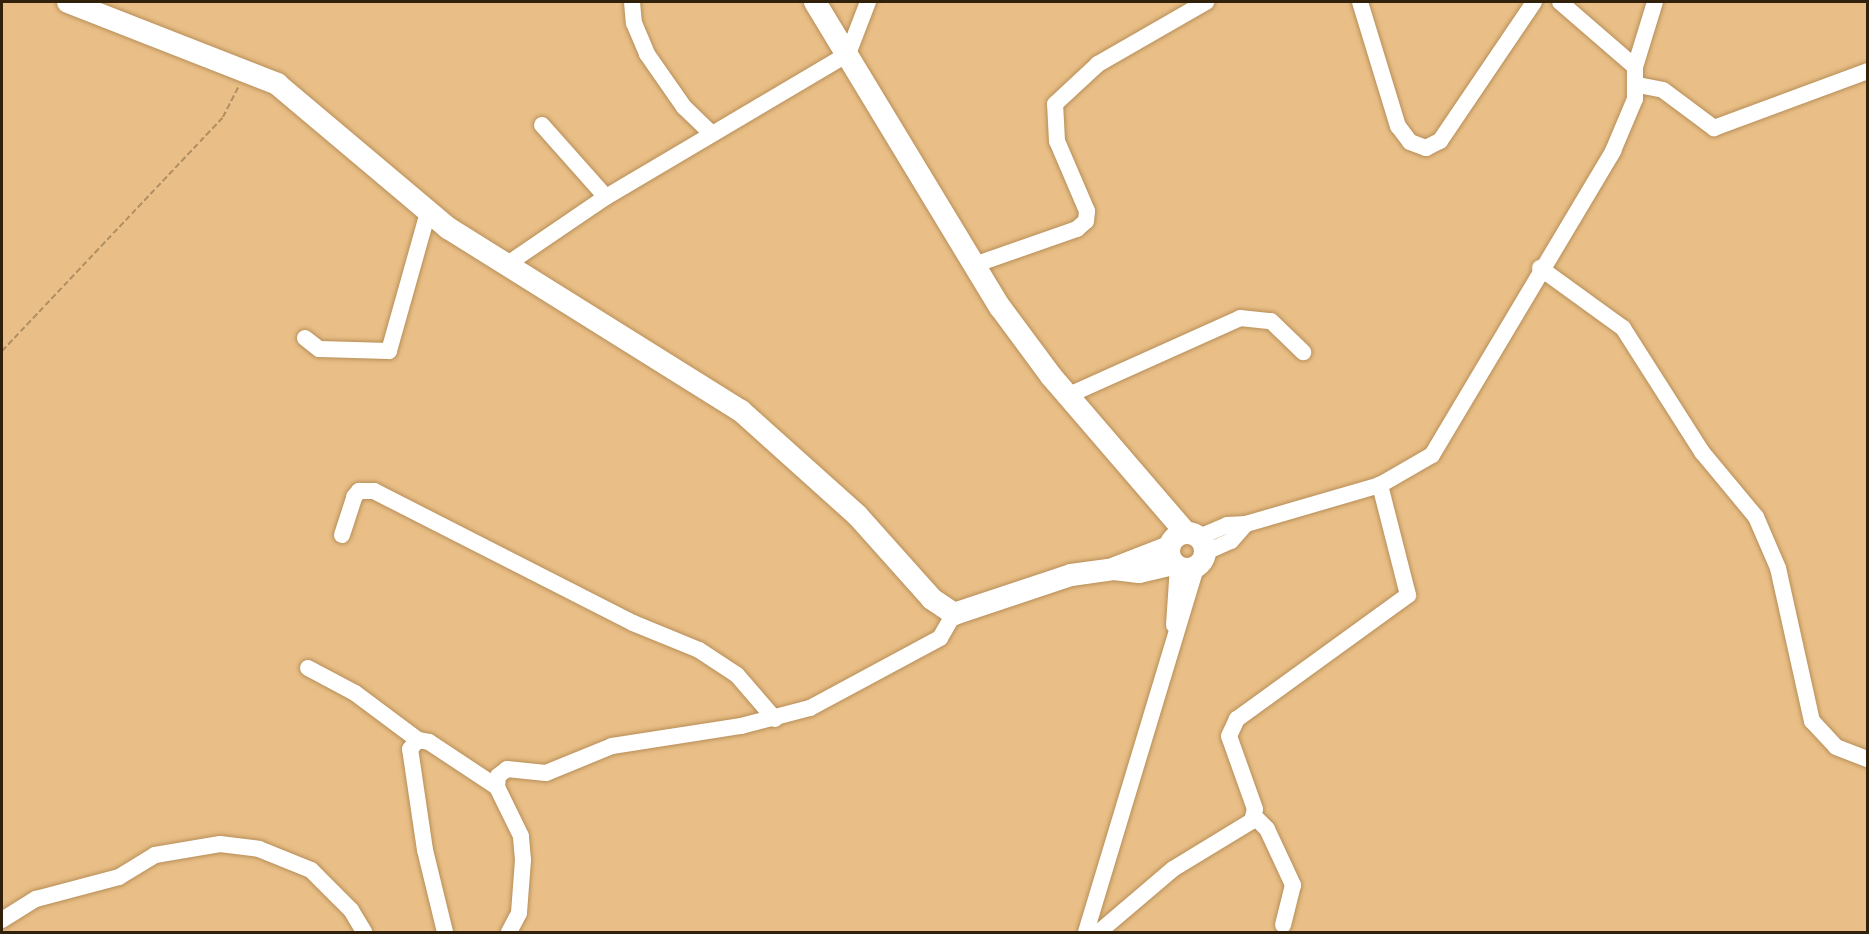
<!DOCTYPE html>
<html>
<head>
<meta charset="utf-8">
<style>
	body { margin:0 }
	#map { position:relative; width:1869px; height:934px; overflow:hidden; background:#e9bf87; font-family:"Work Sans",sans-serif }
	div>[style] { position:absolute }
	.path>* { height:2px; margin-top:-1px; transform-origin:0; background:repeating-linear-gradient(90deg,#b18f61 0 6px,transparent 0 9px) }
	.roads { filter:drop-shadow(0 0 2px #b78e58) drop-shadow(0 0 2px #b78e58) }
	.street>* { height:16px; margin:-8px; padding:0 8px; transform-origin:8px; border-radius:8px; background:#fff }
	.secondary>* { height:22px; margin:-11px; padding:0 11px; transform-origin:11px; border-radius:11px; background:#fff }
	.secondary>.ring { margin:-11px; padding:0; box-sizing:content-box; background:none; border:22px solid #fff; border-radius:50% }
	span { translate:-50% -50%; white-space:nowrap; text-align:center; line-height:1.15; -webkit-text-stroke:5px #f6cc94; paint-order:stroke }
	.frame { position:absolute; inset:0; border:3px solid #31210a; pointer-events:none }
</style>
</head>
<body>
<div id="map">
	<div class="path">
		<i style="left:2px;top:351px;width:322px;rotate:-46.6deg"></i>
		<i style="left:223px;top:117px;width:34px;rotate:-63deg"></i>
	</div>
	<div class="roads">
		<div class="street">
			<i style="left:632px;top:2px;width:21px;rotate:85deg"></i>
			<i style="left:634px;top:23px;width:34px;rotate:67deg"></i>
			<i style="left:647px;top:54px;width:65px;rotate:55.1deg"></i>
			<i style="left:684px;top:107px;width:37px;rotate:44deg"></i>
			<i style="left:1360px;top:2px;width:130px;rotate:73deg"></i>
			<i style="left:1398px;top:126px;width:20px;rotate:53deg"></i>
			<i style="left:1410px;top:142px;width:17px;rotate:21deg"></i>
			<i style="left:1426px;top:148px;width:16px;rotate:-27deg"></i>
			<i style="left:1440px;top:141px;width:168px;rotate:-55.9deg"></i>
			<i style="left:1560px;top:2px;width:99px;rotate:40.9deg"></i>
			<i style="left:1638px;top:85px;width:25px;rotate:11deg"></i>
			<i style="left:1663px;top:90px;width:64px;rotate:36.7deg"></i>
			<i style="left:1714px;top:128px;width:164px;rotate:-20.3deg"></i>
			<i style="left:542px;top:125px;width:96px;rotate:48.4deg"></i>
			<i style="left:506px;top:265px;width:121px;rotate:-34.2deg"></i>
			<i style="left:606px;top:197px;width:281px;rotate:-30.6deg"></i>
			<i style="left:848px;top:54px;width:56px;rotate:-69deg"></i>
			<i style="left:974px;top:265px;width:109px;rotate:-19.3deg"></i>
			<i style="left:1077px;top:229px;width:12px;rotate:-42deg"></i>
			<i style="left:1086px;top:221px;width:10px;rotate:-84deg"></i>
			<i style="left:1087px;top:211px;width:76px;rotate:-113.2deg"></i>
			<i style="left:1057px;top:141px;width:37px;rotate:-93deg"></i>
			<i style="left:1055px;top:104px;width:59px;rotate:-42.9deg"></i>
			<i style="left:1098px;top:64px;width:125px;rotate:-29.9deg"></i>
			<i style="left:1540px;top:268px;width:102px;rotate:35.9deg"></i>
			<i style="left:1623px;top:328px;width:147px;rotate:57.5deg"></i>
			<i style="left:1702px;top:452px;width:85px;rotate:50.3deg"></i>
			<i style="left:1756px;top:517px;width:56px;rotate:66.7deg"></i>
			<i style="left:1778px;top:568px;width:157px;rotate:77.5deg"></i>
			<i style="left:1812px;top:721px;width:35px;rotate:47deg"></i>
			<i style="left:1836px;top:747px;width:34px;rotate:21deg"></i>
			<i style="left:305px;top:338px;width:18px;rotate:38deg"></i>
			<i style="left:319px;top:349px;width:70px;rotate:1.6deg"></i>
			<i style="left:389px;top:351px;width:144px;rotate:-74.3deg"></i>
			<i style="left:1069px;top:395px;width:188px;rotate:-24.2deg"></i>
			<i style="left:1240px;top:318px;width:31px;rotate:6deg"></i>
			<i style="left:1271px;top:321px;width:45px;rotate:44.1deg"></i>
			<i style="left:342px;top:535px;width:40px;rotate:-72deg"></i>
			<i style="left:354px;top:497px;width:8px;rotate:-50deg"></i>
			<i style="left:359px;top:491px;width:15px"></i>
			<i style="left:374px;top:491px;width:291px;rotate:27deg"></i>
			<i style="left:633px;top:623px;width:71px;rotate:22.2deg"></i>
			<i style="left:699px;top:650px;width:45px;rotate:33.3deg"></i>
			<i style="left:737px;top:675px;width:58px;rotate:49.2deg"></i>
			<i style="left:1199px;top:537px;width:30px;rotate:-23deg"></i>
			<i style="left:1227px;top:525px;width:19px;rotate:-3deg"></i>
			<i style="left:1246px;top:524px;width:140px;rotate:-16.2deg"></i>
			<i style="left:1380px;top:485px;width:60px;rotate:-30deg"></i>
			<i style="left:1432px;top:455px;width:354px;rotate:-59.2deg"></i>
			<i style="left:1613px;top:151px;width:56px;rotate:-67.1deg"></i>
			<i style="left:1635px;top:99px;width:32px;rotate:-90deg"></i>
			<i style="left:1635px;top:67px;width:68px;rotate:-72.9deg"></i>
			<i style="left:1206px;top:552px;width:27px;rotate:-24deg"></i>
			<i style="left:1231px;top:541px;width:23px;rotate:-49deg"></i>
			<i style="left:1174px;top:625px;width:58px;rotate:-86.1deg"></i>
			<i style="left:308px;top:668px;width:53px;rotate:28deg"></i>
			<i style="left:355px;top:693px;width:79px;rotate:36.7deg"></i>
			<i style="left:1254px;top:816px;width:18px;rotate:45deg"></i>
			<i style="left:1267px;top:829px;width:62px;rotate:65.1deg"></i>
			<i style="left:1293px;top:885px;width:41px;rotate:104deg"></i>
			<i style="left:2px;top:920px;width:40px;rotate:-32deg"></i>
			<i style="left:36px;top:899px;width:86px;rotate:-14.8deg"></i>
			<i style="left:119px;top:877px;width:42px;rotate:-31.4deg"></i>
			<i style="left:155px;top:855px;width:66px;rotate:-9.6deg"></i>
			<i style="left:220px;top:844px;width:39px;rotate:7deg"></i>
			<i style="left:259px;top:849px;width:56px;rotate:22deg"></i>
			<i style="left:311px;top:870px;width:57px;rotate:45deg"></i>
			<i style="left:351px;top:910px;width:26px;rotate:59deg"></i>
			<i style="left:445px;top:932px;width:84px;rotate:-103.7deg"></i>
			<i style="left:425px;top:850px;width:102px;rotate:-98.4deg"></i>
			<i style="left:410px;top:749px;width:12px;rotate:-48deg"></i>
			<i style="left:418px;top:740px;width:11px;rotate:10deg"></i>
			<i style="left:429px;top:742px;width:82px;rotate:33.5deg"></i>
			<i style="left:509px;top:932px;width:21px;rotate:-62deg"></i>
			<i style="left:519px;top:913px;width:53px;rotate:-85.7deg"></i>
			<i style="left:523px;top:860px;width:24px;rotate:-95deg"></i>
			<i style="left:521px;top:836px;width:55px;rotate:-116.1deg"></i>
			<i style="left:497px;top:787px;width:11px;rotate:-85deg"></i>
			<i style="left:498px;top:776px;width:11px;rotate:-38deg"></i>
			<i style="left:507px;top:769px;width:39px;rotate:6deg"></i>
			<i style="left:546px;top:773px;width:71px;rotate:-22.2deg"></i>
			<i style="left:612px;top:746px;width:131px;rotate:-8.8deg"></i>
			<i style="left:741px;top:726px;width:71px;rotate:-14.6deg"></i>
			<i style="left:810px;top:708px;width:148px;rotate:-28.3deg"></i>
			<i style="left:940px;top:638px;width:28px;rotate:-60deg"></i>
			<i style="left:1086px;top:932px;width:381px;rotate:-73.2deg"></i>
			<i style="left:1099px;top:932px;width:97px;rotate:-40.4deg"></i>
			<i style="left:1173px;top:869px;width:92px;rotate:-31.3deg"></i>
			<i style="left:1252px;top:821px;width:12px;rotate:-76deg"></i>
			<i style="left:1255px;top:809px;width:77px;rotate:-109.6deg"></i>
			<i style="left:1229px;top:736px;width:19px;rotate:-65deg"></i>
			<i style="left:1237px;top:719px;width:211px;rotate:-35.9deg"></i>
			<i style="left:1408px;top:595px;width:114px;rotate:-104.3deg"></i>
		</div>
		<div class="secondary">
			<i style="left:68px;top:2px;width:225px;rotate:21.4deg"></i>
			<i style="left:277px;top:84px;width:224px;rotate:40.1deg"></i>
			<i style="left:448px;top:228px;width:345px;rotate:32deg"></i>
			<i style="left:741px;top:411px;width:156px;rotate:41.9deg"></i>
			<i style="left:857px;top:515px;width:113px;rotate:48.2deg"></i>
			<i style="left:932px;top:599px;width:27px;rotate:34deg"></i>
			<i style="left:954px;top:614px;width:123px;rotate:-18.4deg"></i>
			<i style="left:1071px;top:575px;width:43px;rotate:-7.9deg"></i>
			<i style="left:1114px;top:569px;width:25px;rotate:7deg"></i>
			<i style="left:1139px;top:572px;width:36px;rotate:-13deg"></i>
			<i style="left:815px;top:2px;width:357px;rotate:58.8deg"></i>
			<i style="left:1000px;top:307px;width:86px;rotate:53.5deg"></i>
			<i style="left:1051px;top:376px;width:207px;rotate:49.3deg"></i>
			<i class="ring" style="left:1169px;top:533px;width:14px;height:14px"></i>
			<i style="left:1115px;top:568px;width:58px;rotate:-21.3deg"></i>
		</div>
	</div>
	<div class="frame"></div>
</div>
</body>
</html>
